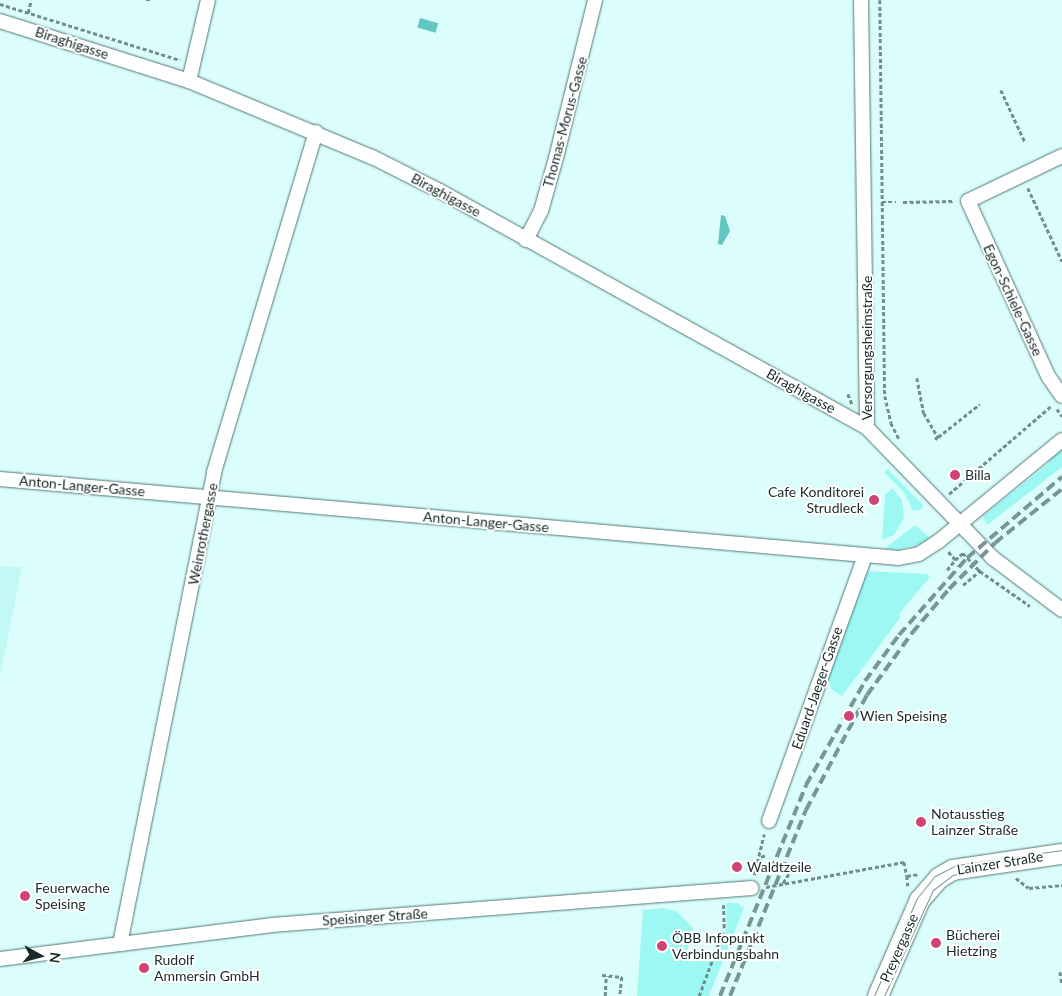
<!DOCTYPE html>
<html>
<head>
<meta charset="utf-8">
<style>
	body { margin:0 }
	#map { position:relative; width:1062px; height:996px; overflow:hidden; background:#dbfefc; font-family:Lato,sans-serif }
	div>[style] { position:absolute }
	.built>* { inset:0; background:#c2f9f6 }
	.green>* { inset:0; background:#9df8f4 }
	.water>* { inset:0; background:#63c6c2; transform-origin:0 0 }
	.path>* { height:2.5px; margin-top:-1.25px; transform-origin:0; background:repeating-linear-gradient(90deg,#738d8c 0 4px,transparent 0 6.5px) }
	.roads { filter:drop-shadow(0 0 1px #4e7775) drop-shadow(0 0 1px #4e7775) }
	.street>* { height:14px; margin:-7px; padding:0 7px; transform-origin:7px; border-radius:7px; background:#fff }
	.secondary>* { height:20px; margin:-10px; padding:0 10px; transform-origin:10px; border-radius:10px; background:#fff }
	.tram>* { height:1px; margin:-0.5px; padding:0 0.5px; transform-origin:0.5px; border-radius:0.5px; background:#7a9593 }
	.rail>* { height:4px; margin-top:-2px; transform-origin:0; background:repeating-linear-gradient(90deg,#7a9593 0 10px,transparent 0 15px) }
	.dots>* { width:14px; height:14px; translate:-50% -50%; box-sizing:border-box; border:2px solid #fff; border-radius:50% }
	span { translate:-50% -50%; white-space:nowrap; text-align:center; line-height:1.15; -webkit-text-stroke:4px #fff; paint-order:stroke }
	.street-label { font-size:14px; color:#182a29 }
	.poi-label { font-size:14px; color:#182a29 }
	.left { translate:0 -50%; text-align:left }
	.right { translate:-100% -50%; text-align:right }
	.north { position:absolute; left:15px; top:931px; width:50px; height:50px; -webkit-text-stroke:4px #fff; paint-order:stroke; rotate:97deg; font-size:14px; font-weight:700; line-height:20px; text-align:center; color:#182a29 }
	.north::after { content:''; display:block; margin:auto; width:18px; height:22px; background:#182a29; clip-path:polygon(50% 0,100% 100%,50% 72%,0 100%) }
</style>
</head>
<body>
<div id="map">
	<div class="built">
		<i style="clip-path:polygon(0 566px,22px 567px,0 677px)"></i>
	</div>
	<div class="green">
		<i style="clip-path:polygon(1062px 448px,1062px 467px,987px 525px,983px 516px,1049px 463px,1048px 458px)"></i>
		<i style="clip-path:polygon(888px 469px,924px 506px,920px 510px,913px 511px,905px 494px,884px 472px)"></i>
		<i style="clip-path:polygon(892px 488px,902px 500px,904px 518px,894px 535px,882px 540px,885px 495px)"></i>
		<i style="clip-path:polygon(915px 525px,930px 538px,924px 543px,898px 550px,885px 548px)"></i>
		<i style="clip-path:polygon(866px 571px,927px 574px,930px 577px,899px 614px,900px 618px,842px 696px,832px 690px,827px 674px)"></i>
		<i style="clip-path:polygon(726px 903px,737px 903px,744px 908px,709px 996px,637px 996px,643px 910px,663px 908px,676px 911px,694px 929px,687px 950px,715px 960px,727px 928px)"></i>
	</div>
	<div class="water">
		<i style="left:420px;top:18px;width:19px;height:10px;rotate:16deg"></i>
		<i style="clip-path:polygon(721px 215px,725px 216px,730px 231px,722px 245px,718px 244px)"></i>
	</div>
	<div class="path">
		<i style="left:146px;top:0;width:5px"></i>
		<i style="left:880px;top:0;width:396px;rotate:89.3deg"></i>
		<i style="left:885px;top:396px;width:28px;rotate:77deg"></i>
		<i style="left:891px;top:423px;width:18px;rotate:63deg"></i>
		<i style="left:0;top:4px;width:189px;rotate:17.3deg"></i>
		<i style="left:28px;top:13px;width:13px;rotate:-77deg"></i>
		<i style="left:1001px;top:90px;width:57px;rotate:65.2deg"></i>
		<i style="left:1028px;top:188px;width:81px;rotate:65deg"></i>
		<i style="left:882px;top:202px;width:14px"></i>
		<i style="left:903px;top:202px;width:51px;rotate:-1.1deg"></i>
		<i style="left:917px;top:378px;width:36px;rotate:79deg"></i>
		<i style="left:924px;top:413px;width:28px;rotate:60deg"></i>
		<i style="left:938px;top:437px;width:4px;rotate:135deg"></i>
		<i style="left:848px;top:394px;width:11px;rotate:68deg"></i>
		<i style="left:1057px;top:409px;width:9px;rotate:54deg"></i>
		<i style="left:938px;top:437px;width:53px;rotate:-38.2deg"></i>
		<i style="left:949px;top:494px;width:136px;rotate:-40.8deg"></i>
		<i style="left:955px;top:560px;width:11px;rotate:-41deg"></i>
		<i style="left:963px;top:553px;width:25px;rotate:47deg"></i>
		<i style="left:980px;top:571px;width:61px;rotate:35deg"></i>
		<i style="left:947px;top:570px;width:13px;rotate:-51deg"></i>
		<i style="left:955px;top:560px;width:11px;rotate:-131deg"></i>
		<i style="left:963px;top:585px;width:26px;rotate:-40deg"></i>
		<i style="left:761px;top:857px;width:5px;rotate:-22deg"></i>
		<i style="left:754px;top:875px;width:42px;rotate:-76.3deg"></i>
		<i style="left:907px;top:876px;width:10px;rotate:84deg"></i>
		<i style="left:1016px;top:878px;width:16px;rotate:38deg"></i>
		<i style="left:1029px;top:888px;width:33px;rotate:-5deg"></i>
		<i style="left:783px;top:883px;width:19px;rotate:-58deg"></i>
		<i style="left:766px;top:887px;width:140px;rotate:-10.3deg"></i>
		<i style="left:904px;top:862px;width:14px;rotate:78deg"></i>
		<i style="left:907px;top:876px;width:12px;rotate:-9deg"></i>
		<i style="left:1060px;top:972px;width:11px;rotate:80deg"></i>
		<i style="left:602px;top:975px;width:20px;rotate:6deg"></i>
		<i style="left:622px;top:977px;width:19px;rotate:96deg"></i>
		<i style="left:605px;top:996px;width:20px;rotate:-87deg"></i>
		<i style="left:699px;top:996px;width:72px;rotate:-69.8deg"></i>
		<i style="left:724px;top:928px;width:23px;rotate:-92deg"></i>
	</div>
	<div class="roads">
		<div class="street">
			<i style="left:861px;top:0;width:428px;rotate:89.2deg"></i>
			<i style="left:867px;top:428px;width:181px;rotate:45.9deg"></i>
			<i style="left:993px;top:558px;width:86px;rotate:37deg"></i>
			<i style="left:0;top:21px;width:198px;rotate:17.6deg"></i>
			<i style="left:189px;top:81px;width:198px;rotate:22.6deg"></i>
			<i style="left:372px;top:157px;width:76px;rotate:26.6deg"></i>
			<i style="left:440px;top:191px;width:488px;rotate:29deg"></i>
			<i style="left:189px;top:81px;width:83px;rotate:-76.8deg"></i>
			<i style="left:1062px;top:156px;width:104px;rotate:154.4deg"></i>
			<i style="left:968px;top:201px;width:192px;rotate:65.4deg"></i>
			<i style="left:1048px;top:376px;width:24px;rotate:55deg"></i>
			<i style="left:526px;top:240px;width:33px;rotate:-63deg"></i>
			<i style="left:541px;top:211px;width:55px;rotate:-74.2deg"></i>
			<i style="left:556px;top:158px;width:163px;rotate:-76.1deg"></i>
			<i style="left:0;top:479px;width:902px;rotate:5.02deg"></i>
			<i style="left:899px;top:558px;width:20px;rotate:-11deg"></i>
			<i style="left:919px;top:554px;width:24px;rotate:-33deg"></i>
			<i style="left:939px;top:541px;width:159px;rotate:-39.4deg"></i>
			<i style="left:769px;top:821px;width:282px;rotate:-70.1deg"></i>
			<i style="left:120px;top:944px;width:481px;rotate:-78.7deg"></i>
			<i style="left:214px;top:472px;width:355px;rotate:-73.3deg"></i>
			<i style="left:0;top:959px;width:274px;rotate:-7.1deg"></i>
			<i style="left:272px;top:925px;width:481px;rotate:-4.4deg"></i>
		</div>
		<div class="secondary">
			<i style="left:878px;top:996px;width:105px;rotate:-66.4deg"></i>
			<i style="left:920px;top:900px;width:29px;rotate:-49deg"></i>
			<i style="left:939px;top:878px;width:16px;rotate:-30deg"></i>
			<i style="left:953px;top:870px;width:110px;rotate:-8.4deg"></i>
		</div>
	</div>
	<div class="tram">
		<i style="left:874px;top:996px;width:107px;rotate:-66.3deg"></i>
		<i style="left:917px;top:898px;width:28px;rotate:-51deg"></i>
		<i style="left:935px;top:876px;width:25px;rotate:-27deg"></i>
		<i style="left:957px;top:865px;width:106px;rotate:-8.1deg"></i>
		<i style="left:884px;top:996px;width:117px;rotate:-65.2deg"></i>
		<i style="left:933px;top:890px;width:25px;rotate:-37deg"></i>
		<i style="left:953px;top:875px;width:32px;rotate:-14deg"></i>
	</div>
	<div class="rail">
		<i style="left:720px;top:996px;width:228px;rotate:-67.8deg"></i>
		<i style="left:806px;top:785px;width:120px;rotate:-60.4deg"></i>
		<i style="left:865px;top:681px;width:57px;rotate:-53.5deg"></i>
		<i style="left:899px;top:635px;width:103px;rotate:-48.6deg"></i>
		<i style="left:967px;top:558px;width:125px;rotate:-40.5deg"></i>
		<i style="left:730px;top:996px;width:201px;rotate:-67.8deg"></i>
		<i style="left:806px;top:810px;width:130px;rotate:-62.1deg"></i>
		<i style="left:867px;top:695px;width:77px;rotate:-54deg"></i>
		<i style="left:912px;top:633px;width:57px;rotate:-49.9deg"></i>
		<i style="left:949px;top:589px;width:65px;rotate:-45deg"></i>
		<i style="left:995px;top:543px;width:86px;rotate:-38.9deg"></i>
	</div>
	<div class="dots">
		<i style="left:955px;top:475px;background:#d04373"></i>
		<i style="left:874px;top:500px;background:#d04373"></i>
		<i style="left:849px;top:716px;background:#d04373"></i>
		<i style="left:921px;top:822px;background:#d04373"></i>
		<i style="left:737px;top:867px;background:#d04373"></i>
		<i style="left:25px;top:896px;background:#d04373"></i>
		<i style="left:936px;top:943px;background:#d04373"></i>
		<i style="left:662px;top:946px;background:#d04373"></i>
		<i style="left:144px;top:968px;background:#d04373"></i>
	</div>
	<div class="street-label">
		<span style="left:72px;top:43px;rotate:18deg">Biraghigasse</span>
		<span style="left:565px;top:122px;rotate:-75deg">Thomas-Morus-Gasse</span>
		<span style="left:446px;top:195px;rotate:28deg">Biraghigasse</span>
		<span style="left:1013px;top:300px;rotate:65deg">Egon-Schiele-Gasse</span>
		<span style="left:867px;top:348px;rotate:-90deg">Versorgungsheimstraße</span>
		<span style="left:801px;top:391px;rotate:29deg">Biraghigasse</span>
		<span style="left:82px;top:486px;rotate:5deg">Anton-Langer-Gasse</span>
		<span style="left:486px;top:522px;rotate:5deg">Anton-Langer-Gasse</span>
		<span style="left:203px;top:534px;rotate:-79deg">Weinrothergasse</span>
		<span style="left:817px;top:688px;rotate:-71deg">Eduard-Jaeger-Gasse</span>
		<span style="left:1000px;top:863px;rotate:-9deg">Lainzer Straße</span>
		<span style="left:375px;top:917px;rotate:-4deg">Speisinger Straße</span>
		<span style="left:899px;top:948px;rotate:-66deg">Preyergasse</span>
	</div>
	<div class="poi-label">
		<span class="left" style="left:965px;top:475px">Billa</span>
		<span class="right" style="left:864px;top:500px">Cafe Konditorei<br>Strudleck</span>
		<span class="left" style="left:860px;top:716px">Wien Speising</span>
		<span class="left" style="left:931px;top:822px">Notausstieg<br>Lainzer Straße</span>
		<span class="left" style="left:747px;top:867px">Waldtzeile</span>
		<span class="left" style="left:35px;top:896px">Feuerwache<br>Speising</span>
		<span class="left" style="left:946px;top:943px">Bücherei<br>Hietzing</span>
		<span class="left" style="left:672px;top:946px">ÖBB Infopunkt<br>Verbindungsbahn</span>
		<span class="left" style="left:154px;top:968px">Rudolf<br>Ammersin GmbH</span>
	</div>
	<div class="north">N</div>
</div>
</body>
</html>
